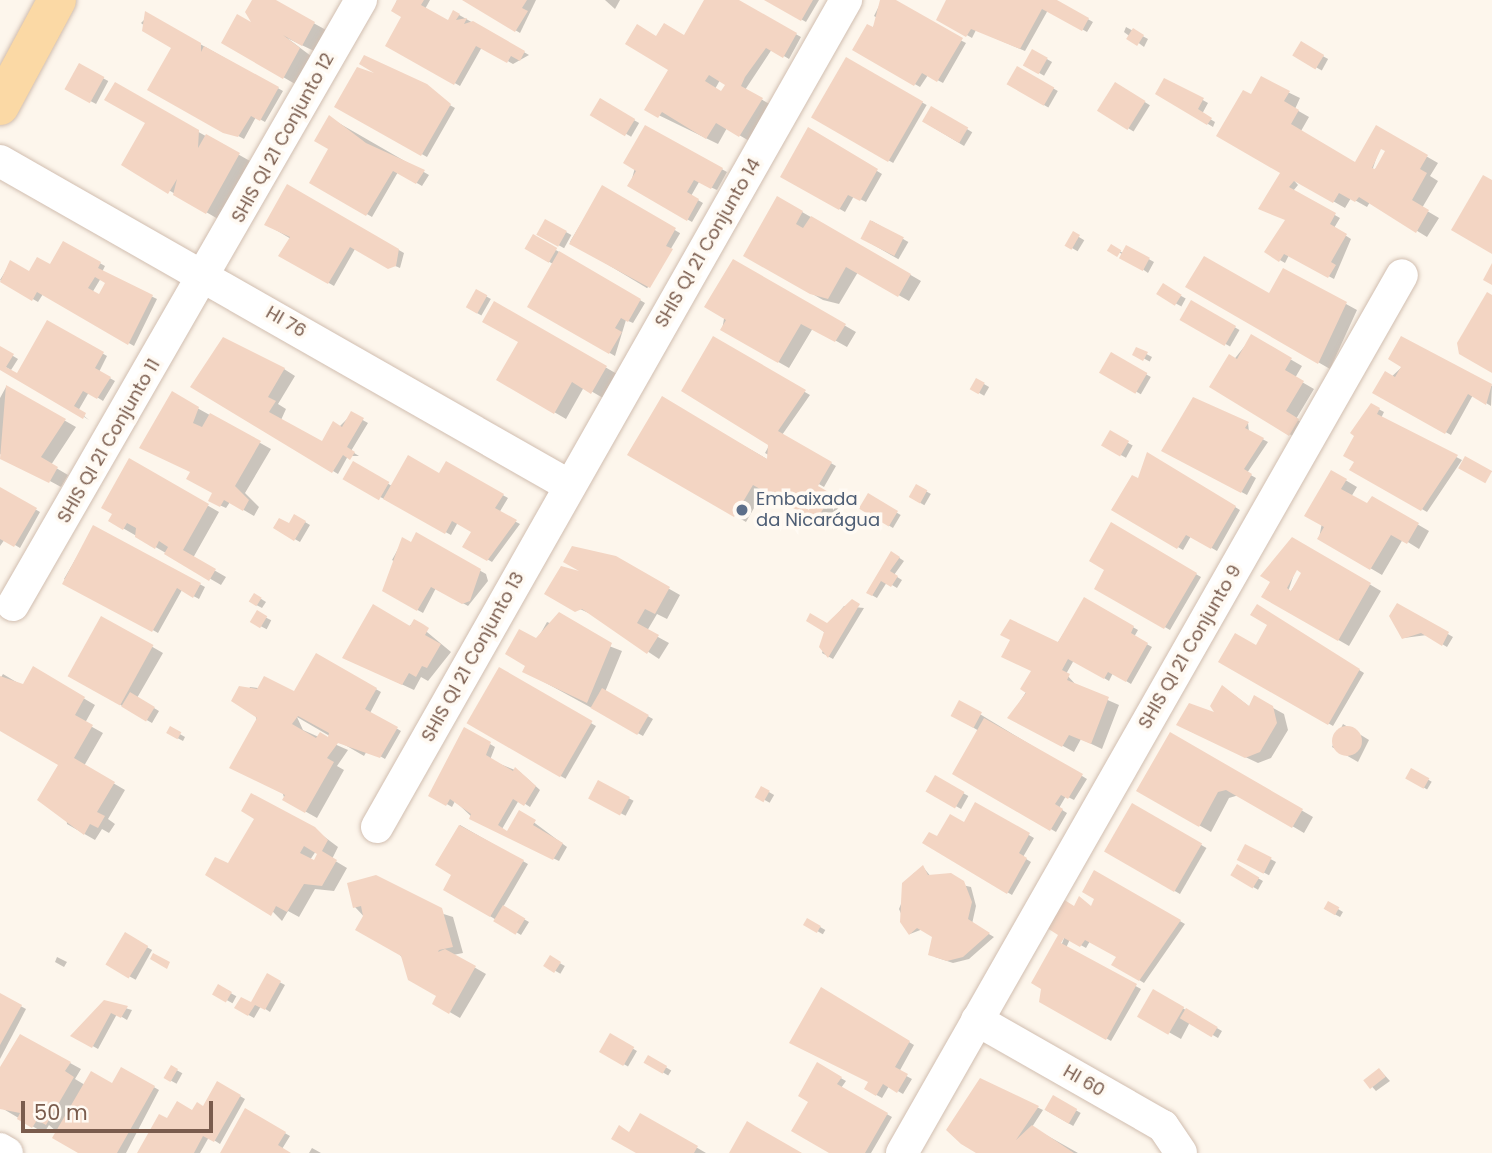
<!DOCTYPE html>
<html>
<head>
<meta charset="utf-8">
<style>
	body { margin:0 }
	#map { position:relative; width:1492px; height:1153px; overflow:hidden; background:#fdf6ec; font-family:Poppins,sans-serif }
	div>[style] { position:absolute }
	.shadow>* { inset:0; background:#0003; transform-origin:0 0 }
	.building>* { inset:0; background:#f3d5c3; transform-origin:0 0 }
	.round { border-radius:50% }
	.roads { filter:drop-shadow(0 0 2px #d1beb0) drop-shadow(0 0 2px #d1beb0) }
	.minor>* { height:32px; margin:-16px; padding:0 16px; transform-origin:16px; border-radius:16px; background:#fff }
	.primary>* { height:38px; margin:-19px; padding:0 19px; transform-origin:19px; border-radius:19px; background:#fbd9a5 }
	.dots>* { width:19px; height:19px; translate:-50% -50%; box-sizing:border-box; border:4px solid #fffaf3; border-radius:50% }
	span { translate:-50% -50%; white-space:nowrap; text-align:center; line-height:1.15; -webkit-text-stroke:7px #fffaf3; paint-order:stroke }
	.street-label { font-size:18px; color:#7a5c4d }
	.service-label { font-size:18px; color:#4e5e75 }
	.left { translate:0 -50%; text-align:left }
	.scale { position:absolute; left:21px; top:1101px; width:192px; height:32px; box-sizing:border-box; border:4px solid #7a5c4d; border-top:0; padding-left:9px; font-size:21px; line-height:24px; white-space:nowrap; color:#7a5c4d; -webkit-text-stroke:5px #fffaf3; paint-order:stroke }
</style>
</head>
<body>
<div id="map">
	<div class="shadow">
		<i style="clip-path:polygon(254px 0,272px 0,326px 30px,314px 51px,287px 38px,311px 56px,295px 84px,223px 42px,256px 27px)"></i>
		<i style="clip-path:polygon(397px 0,430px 0,425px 9px,448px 22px,454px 12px,529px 55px,513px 64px,482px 47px,460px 86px,387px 45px,403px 16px,393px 10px)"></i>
		<i style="clip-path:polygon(465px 0,536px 0,520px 33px)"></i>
		<i style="clip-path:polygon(605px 0,620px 0,615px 9px)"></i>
		<i style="clip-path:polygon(evenodd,705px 0,735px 0,801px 37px,789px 59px,772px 49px,745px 90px,773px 106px,751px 142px,727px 128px,718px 144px,646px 109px,670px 69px,657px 38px,685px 37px,705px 0,720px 80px,727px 84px,722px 93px,715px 89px,720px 80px)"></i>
		<i style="clip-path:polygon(767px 0,819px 0,806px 22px)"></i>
		<i style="clip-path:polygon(882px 0,966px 43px,943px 83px,928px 75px,920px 87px,855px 50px,879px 19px,874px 16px)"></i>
		<i style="clip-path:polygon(948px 0,1054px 0,1093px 22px,1087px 32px,1048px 10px,1025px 51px,976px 30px,972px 38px,939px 19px)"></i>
		<i style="clip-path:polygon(149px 15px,283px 91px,265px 122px,256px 117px,244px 139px,150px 89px,173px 48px,141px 23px)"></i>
		<i style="clip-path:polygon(1126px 27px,1148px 39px,1144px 47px,1124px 32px)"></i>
		<i style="left:1301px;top:44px;width:31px;height:13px;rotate:29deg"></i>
		<i style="left:1033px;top:51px;width:22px;height:16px;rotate:30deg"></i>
		<i style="clip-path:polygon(364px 57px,455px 108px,427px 157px,336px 106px,382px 75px)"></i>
		<i style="left:847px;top:59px;width:92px;height:67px;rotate:30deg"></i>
		<i style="left:80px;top:66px;width:32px;height:26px;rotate:28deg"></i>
		<i style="left:1018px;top:68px;width:46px;height:19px;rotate:30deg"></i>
		<i style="clip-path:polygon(evenodd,1261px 79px,1300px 98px,1295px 109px,1309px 117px,1301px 131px,1356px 165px,1377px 128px,1438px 163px,1430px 176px,1438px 181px,1422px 208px,1439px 218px,1427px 237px,1370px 202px,1367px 207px,1351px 198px,1345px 208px,1291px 177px,1298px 185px,1293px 191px,1340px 218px,1334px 228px,1351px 239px,1334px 279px,1289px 255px,1285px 263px,1266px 252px,1288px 220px,1283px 172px,1251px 96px,1261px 79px,1380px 147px,1387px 151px,1370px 177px,1380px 147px)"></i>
		<i style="clip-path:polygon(1173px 83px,1208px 103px,1202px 114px,1215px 122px,1213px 127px,1157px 93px)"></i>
		<i style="left:1116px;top:84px;width:40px;height:31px;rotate:32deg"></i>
		<i style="clip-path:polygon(115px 85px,250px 161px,218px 219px,124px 164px,147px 122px)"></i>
		<i style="left:601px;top:101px;width:44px;height:16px;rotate:30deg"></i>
		<i style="left:932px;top:108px;width:47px;height:16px;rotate:31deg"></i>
		<i style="clip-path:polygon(330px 118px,429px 175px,422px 186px,398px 172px,372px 217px,312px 182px,331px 149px)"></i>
		<i style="clip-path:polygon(646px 127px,727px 172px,717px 190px,699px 182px,691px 196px,703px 203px,692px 222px,630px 186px)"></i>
		<i style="clip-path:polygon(809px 130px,882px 174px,866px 202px,854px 196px,845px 212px,784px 177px)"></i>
		<i style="clip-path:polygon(288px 186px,404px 253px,400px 268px,355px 249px,334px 286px,281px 255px,291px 239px,266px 224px)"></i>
		<i style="left:603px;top:187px;width:90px;height:64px;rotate:31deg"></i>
		<i style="clip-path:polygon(778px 198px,921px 281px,909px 301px,858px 272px,839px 304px,823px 300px,745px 256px)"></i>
		<i style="left:546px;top:221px;width:29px;height:15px;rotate:29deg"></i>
		<i style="left:872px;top:221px;width:42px;height:20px;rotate:30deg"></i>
		<i style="left:1074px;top:234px;width:12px;height:13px;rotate:31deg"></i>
		<i style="clip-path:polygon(534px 237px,645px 303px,633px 323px,626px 320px,615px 356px,529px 306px,553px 264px,527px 249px)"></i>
		<i style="clip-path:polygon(evenodd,64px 243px,105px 266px,102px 272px,157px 299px,134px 346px,43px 294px,38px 302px,0 280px,11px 262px,30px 273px,50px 267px,64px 243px,101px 278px,107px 282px,99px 296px,92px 293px,101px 278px)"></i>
		<i style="clip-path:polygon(1112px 247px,1123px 253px,1127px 247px,1154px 262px,1148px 273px)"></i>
		<i style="clip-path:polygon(734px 262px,856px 332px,847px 347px,813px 328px,789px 368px,722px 330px)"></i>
		<i style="clip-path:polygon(1284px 270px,1357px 310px,1330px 369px,1187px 287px,1270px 296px)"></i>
		<i style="left:1163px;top:286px;width:26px;height:9px;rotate:29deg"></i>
		<i style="left:477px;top:291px;width:16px;height:19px;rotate:30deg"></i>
		<i style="left:1191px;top:302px;width:56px;height:19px;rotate:30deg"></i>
		<i style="clip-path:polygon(495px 303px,617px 374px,603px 398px,584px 387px,566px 419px,498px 379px,520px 341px)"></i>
		<i style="clip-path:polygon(48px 322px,107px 356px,99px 372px,115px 381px,103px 401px,89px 392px,78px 411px,89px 420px,17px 375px)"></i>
		<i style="clip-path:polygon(1252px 337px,1302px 366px,1295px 378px,1314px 389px,1296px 419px,1309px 427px,1301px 441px,1212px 387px)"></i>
		<i style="clip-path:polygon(1402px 338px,1492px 386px,1491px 406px,1473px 395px,1451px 435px,1374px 393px,1403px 366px)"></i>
		<i style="clip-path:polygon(713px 339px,810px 395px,782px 435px,836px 466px,824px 487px,765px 453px,770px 444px)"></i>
		<i style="clip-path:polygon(0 348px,18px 359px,11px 370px,0 364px)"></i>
		<i style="left:1137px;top:349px;width:17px;height:5px;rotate:28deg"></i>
		<i style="left:1111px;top:354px;width:46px;height:20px;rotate:30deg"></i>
		<i style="clip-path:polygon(284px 369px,295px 376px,278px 404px,286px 409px,281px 420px,323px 443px,352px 414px,368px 423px,351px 451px,359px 456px,348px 456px,338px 474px,193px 387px)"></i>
		<i style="left:977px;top:380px;width:14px;height:10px;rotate:30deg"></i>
		<i style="clip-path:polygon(6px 387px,76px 427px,51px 465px,68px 475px,61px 487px,0 454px,0 398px)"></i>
		<i style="clip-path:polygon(172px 394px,271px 449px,245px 493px,259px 507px,254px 516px,230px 502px,226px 508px,215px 503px,214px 493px,192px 473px)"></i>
		<i style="clip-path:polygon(662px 399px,842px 502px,828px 526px,765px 489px,746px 522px,630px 454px)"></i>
		<i style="clip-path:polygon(1371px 405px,1384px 412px,1381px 418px,1462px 460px,1427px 512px,1352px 469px,1356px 461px,1345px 455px)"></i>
		<i style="clip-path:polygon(1248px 423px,1249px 432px,1268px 442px,1247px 473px,1256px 478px,1247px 495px,1164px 450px)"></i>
		<i style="left:1110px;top:433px;width:26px;height:14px;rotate:29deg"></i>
		<i style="clip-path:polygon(1148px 454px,1240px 510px,1217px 551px,1191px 536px,1183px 550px,1113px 509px,1139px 481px)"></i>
		<i style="clip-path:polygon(130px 461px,219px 512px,193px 558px,226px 577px,221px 585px,121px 527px)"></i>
		<i style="clip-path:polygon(446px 463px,508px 498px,499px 513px,520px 524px,492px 562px,465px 546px,473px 531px,458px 522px,451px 535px,345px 478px,354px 464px,392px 486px,439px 475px)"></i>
		<i style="clip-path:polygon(1332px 472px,1357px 487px,1351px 497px,1368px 506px,1372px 498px,1429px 531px,1419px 549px,1403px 539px,1382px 575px,1319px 538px)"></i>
		<i style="left:917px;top:486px;width:16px;height:13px;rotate:30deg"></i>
		<i style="clip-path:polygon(0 489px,40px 512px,20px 548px,5px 539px,0 546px)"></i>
		<i style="left:869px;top:496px;width:37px;height:15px;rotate:31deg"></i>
		<i style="clip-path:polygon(295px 516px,310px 525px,300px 542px,275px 528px,289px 525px)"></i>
		<i style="clip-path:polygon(1111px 525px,1201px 577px,1170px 630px,1096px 588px,1107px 570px)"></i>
		<i style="clip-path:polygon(94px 527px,205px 587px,199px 599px,182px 590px,158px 633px,64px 579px)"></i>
		<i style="clip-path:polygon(417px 535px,486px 574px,488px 581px,468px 606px,436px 588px,423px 613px,384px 591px,399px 564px,392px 560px,403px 540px,411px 544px)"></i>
		<i style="clip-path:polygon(evenodd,1293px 539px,1381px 591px,1349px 646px,1263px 597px,1272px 581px,1262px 575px,1293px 539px,1296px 568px,1304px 572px,1286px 598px,1296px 568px)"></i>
		<i style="clip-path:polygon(892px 553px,904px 561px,894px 575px,902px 580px,897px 588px,887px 582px,877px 598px,868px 593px)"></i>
		<i style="clip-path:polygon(615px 558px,680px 595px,667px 619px,657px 614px,647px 631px,669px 643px,659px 659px,593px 615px,547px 594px)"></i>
		<i style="clip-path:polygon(255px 595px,266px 602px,262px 608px,251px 602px)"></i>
		<i style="clip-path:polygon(1085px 600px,1138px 630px,1134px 637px,1152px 647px,1131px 684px,1113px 673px,1109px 681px,1074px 660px,1066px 674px,1078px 687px,1119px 705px,1102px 749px,1081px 739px,1074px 752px,1010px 717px)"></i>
		<i style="clip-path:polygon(1398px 605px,1453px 637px,1447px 647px,1427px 635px,1404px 638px)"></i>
		<i style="clip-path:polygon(844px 606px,864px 608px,833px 659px,822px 653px,828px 635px,808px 620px,828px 625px)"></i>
		<i style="clip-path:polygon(1258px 606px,1364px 673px,1333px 726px,1221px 661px,1256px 647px,1270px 625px)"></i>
		<i style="left:257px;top:613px;width:16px;height:10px;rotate:27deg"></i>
		<i style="clip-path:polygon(102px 618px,163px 653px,137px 698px,159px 711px,152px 723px,70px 676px)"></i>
		<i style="clip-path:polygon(415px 622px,451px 652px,428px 681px,421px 677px,414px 690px,356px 663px)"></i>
		<i style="clip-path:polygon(547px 622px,622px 651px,605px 692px,653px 719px,643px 736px,535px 677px,537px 640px)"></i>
		<i style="clip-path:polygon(316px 655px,381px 692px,370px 713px,401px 731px,385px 759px,368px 749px,364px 756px,297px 717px,303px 730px,348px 750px,337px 766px,344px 770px,317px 818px,285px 800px,247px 692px,250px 687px,295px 693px)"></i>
		<i style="clip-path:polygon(34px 669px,95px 705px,85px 723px,103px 733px,84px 766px,125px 790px,108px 819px,115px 824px,109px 833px,102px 829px,95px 840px,67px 824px,60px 764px,0 729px,0 679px,3px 674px,23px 686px)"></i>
		<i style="left:499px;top:670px;width:112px;height:61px;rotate:30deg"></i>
		<i style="clip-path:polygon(1233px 694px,1250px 707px,1255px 698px,1284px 714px,1288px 730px,1271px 758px,1258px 763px,1190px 731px,1219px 715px)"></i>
		<i style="clip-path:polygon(960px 702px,1087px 779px,1074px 800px,1066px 796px,1059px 808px,1067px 813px,1056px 832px,954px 773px,979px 731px,952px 715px)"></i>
		<i style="clip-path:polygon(1343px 724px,1369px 740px,1358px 762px,1332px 747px)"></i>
		<i style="clip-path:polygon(171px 729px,185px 737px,183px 741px,168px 733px)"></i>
		<i style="clip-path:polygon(465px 729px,495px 747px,490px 760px,520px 772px,540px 790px,530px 807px,519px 800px,502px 829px,507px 833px,524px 815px,567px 847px,559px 861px,476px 821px,455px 801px,452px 807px,431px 795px)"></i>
		<i style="clip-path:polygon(1171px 734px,1313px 817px,1304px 833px,1239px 795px,1229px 798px,1211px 832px,1139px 791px)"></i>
		<i style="left:1412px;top:770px;width:23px;height:9px;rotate:31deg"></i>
		<i style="left:936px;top:778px;width:37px;height:15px;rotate:29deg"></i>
		<i style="left:600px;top:783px;width:38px;height:17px;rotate:28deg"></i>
		<i style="left:762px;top:788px;width:14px;height:9px;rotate:30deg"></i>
		<i style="clip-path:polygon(976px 804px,1034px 838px,1023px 857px,1031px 862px,1012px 895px,925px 843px,964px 825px)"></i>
		<i style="left:1132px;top:805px;width:86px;height:53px;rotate:30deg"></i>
		<i style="clip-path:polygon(460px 825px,528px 864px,503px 907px,529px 922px,521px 935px,445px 889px,454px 874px,438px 865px)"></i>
		<i style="clip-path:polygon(evenodd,314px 829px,338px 847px,332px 859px,347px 868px,334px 891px,315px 889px,299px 917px,288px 911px,282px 921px,228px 866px,314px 829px,316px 851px,319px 854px,315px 863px,310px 860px,316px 851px)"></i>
		<i style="left:1246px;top:846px;width:34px;height:15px;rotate:28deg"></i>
		<i style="left:1237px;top:866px;width:30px;height:10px;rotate:30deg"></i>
		<i style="clip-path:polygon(923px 867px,932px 878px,971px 887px,976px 906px,972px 924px,994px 937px,969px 959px,953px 963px,935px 957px,934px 936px,923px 929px,910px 934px,899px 909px,913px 874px)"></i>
		<i style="clip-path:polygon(1095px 872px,1185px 924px,1144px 983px,1113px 964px,1118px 956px,1090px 941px,1086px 948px,1070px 939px,1066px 948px,1141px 989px,1111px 1041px,1041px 1001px,1075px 908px,1092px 907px,1097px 899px)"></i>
		<i style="clip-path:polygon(349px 884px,453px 917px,463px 953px,453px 955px,486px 974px,460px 1018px,434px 1003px,438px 996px,355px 907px)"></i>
		<i style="clip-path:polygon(1328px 903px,1343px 912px,1340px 917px,1325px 909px)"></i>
		<i style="left:808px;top:920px;width:20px;height:5px;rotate:30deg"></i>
		<i style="left:125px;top:935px;width:31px;height:34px;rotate:29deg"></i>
		<i style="clip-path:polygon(57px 957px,67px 962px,64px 967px,55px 962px)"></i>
		<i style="left:551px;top:958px;width:16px;height:9px;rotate:30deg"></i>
		<i style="clip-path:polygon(268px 976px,285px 985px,270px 1012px,261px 1006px,254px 1018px,236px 1008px,252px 1005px)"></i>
		<i style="left:218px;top:986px;width:21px;height:8px;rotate:29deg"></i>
		<i style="clip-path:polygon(821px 989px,914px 1045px,899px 1072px,912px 1079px,903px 1094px,889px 1086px,882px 1098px,866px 1089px,870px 1081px,791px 1042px)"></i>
		<i style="clip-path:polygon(1153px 991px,1222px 1031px,1218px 1038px,1190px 1022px,1181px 1039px,1140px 1016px)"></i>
		<i style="clip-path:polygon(0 995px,26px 1009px,0 1059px)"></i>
		<i style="clip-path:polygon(104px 1002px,132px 1010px,127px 1020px,117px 1014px,98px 1049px,73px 1035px)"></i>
		<i style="clip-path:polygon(21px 1036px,81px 1069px,75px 1079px,85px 1085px,113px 1085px,122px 1069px,159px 1090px,126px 1153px,81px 1153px,49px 1125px,44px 1133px,0 1107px,0 1071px)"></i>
		<i style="left:611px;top:1036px;width:30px;height:18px;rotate:30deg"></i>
		<i style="left:649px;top:1057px;width:26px;height:6px;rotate:31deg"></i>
		<i style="clip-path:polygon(818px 1065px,846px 1081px,841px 1088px,892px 1117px,871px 1153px,833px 1153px,810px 1101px)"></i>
		<i style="left:171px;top:1067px;width:13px;height:12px;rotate:29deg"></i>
		<i style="clip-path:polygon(1380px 1070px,1390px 1081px,1376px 1091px,1366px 1080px)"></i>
		<i style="clip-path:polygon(980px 1080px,1043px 1110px,1032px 1127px,1078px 1153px,988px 1153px)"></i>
		<i style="clip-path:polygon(218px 1083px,245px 1099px,220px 1144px,209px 1137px,200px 1153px,139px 1153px,168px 1120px,204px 1108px)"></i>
		<i style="left:1053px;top:1097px;width:32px;height:15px;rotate:30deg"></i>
		<i style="clip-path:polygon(246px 1111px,290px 1136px,282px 1149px,288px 1153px,222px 1153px)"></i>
		<i style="clip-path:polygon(641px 1115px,706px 1153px,639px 1153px,630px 1134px)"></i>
		<i style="clip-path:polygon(312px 1148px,321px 1153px,309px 1153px)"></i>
	</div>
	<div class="building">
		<i style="clip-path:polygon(252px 0,276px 0,315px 22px,302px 46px,283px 35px,300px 48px,283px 79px,221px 43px,237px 14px,251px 22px,245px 12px)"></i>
		<i style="clip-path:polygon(397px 0,424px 0,421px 5px,448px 20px,453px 10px,460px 14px,456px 20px,467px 18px,464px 24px,473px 21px,525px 51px,520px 61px,511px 56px,507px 63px,476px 46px,454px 85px,385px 46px,401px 17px,391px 11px)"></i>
		<i style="clip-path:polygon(462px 0,527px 0,522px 8px,528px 11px,515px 32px)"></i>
		<i style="clip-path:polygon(evenodd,704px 0,739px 0,797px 33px,783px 58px,766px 48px,745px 77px,741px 86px,763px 98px,739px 137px,716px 123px,706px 139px,662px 112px,658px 118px,644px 110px,668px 70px,625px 44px,637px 24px,656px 36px,664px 23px,684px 35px,704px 0,709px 75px,725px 85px,721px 91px,705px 81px,709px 75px)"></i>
		<i style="clip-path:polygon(764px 0,813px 0,801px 21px)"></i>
		<i style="clip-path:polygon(880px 0,896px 0,963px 38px,937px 82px,922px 73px,914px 86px,852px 50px,867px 24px,873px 27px)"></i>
		<i style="clip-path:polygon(946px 0,1057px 0,1089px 18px,1082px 31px,1042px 9px,1020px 49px,971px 29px,966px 37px,936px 20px)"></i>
		<i style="clip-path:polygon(145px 11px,201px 43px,201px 52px,204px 46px,279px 87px,260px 121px,251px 116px,238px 137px,223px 133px,147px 90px,171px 48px,142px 31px)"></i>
		<i style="left:1133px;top:28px;width:13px;height:13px;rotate:32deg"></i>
		<i style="left:1301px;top:41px;width:27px;height:17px;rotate:31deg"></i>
		<i style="left:1032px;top:49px;width:18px;height:19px;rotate:29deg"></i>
		<i style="clip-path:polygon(364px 55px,427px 84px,451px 104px,421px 156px,334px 107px,357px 67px,374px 73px,359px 64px)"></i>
		<i style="left:846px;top:57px;width:89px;height:70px;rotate:30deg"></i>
		<i style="left:79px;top:63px;width:29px;height:30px;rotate:29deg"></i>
		<i style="left:1017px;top:66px;width:43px;height:21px;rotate:30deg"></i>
		<i style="clip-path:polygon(evenodd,1261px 76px,1290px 91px,1284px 101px,1299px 110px,1291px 124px,1355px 162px,1376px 125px,1428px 155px,1420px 169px,1427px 173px,1412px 200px,1429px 210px,1416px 233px,1359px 197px,1355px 202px,1339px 193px,1333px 203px,1294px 181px,1289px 187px,1336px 213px,1330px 224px,1347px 234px,1331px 262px,1336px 265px,1328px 278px,1284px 254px,1279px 262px,1264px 252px,1285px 220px,1258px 209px,1280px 173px,1216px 136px,1243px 90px,1251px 94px,1261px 76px,1381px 149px,1385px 151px,1375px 169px,1372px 168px,1381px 149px)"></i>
		<i style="clip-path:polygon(1164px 78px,1204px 98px,1198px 109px,1212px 118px,1207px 125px,1155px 94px)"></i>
		<i style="clip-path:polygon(115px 82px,199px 130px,198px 148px,206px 134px,240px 153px,206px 214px,173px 195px,177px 179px,168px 194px,121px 165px,145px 123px,104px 100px)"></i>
		<i style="left:1115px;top:82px;width:36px;height:34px;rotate:32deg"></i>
		<i style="left:600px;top:98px;width:41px;height:20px;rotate:31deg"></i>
		<i style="left:931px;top:106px;width:43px;height:18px;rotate:30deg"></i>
		<i style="clip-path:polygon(329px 115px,366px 143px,425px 170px,416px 184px,393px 171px,366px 216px,309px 183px,328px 149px,314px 141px)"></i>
		<i style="clip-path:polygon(645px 125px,723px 168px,711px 189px,694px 180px,687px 192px,699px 199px,687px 221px,627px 186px,636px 171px,623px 163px)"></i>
		<i style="clip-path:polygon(808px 127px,878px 169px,860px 201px,848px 195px,839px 210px,780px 177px)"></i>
		<i style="clip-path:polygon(1483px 175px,1492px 180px,1492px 254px,1451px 230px)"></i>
		<i style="clip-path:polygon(287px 184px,399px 249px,396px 266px,388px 269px,350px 247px,328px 284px,278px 256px,290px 237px,264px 225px)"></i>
		<i style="clip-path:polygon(602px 185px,676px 228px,666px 246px,673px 249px,650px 288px,569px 244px)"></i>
		<i style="clip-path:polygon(777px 196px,803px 211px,796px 224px,803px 228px,811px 216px,911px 274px,898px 297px,846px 267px,828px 299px,810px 294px,743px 256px)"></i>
		<i style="left:545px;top:219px;width:25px;height:18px;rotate:29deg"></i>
		<i style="left:870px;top:220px;width:38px;height:21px;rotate:27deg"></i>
		<i style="left:1073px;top:231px;width:8px;height:17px;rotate:30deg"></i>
		<i style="left:533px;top:234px;width:28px;height:17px;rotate:30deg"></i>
		<i style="clip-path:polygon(evenodd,63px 241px,101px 262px,98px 268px,153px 295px,128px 345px,37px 292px,32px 301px,0 282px,10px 260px,29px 271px,37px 257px,50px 264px,63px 241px,95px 277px,105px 283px,99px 294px,88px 288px,95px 277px)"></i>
		<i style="left:1111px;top:244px;width:12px;height:8px;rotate:31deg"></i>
		<i style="left:1126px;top:245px;width:27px;height:15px;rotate:28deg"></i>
		<i style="clip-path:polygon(559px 251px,641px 299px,628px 322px,621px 318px,615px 328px,622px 332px,609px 354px,527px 307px)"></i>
		<i style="clip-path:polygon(1204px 256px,1269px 293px,1283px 268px,1347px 302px,1318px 364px,1185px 287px)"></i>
		<i style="clip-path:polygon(733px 259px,846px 324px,835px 342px,801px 324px,778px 363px,720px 330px,726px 320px,704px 307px)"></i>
		<i style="clip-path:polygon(1492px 263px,1492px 285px,1483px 280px)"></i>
		<i style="left:1163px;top:283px;width:22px;height:13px;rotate:32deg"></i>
		<i style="left:476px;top:289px;width:13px;height:21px;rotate:29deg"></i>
		<i style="clip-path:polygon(1487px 292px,1492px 295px,1492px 373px,1459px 354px,1457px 343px)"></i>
		<i style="left:1191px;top:300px;width:52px;height:23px;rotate:30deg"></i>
		<i style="clip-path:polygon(494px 301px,607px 366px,591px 394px,572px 382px,554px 414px,496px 380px,518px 342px,482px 322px)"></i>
		<i style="clip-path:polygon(47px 320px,104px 352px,95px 368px,111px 377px,97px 399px,83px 391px,74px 406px,86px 413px,83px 419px,0 370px,0 346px,14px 354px,6px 367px,17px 373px)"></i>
		<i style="clip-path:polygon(1251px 334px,1292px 358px,1285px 370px,1304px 381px,1286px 411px,1299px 419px,1289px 436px,1209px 387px,1229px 354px,1237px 359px)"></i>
		<i style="clip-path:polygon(713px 336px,806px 390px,778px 431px,832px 462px,818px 486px,832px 494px,816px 521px,753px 485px,734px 517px,627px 455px,662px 396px,767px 459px,768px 445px,681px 391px)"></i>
		<i style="clip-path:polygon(1401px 336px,1492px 384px,1486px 405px,1468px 394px,1445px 434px,1372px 393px,1385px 371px,1395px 377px,1401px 367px,1388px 359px)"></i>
		<i style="clip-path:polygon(223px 337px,285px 368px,268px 397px,276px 401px,269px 412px,322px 441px,333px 421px,342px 427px,351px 411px,364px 418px,347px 447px,355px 452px,350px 460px,343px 455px,332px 473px,190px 387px)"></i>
		<i style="clip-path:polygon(1136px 347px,1148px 352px,1143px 361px,1132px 355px)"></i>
		<i style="left:1111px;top:352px;width:42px;height:24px;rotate:30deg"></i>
		<i style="left:976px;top:378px;width:10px;height:13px;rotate:29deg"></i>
		<i style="clip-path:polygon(6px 385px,66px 419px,41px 457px,58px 467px,49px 483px,0 459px)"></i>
		<i style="clip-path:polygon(172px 391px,199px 407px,193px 423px,202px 427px,210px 413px,261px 441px,235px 486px,249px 500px,243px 511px,224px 500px,220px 507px,208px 501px,212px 493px,186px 479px,190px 472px,139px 448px)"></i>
		<i style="clip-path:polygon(1193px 397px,1249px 422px,1245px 428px,1264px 438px,1244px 469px,1252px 474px,1241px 493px,1161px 451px)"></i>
		<i style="clip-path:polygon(1371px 403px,1380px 408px,1377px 414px,1458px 455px,1421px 511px,1349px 470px,1354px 462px,1343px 456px,1354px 436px,1350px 433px)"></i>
		<i style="left:1110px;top:430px;width:22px;height:18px;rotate:30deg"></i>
		<i style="clip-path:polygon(1147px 452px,1236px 506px,1211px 549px,1186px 535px,1177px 549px,1111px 510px,1132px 475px,1138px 478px)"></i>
		<i style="clip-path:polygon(408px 455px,439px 473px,446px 461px,504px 494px,495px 508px,517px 520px,487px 561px,462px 547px,471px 532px,452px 521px,445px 534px,383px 499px)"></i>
		<i style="left:1465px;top:456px;width:31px;height:14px;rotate:29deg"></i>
		<i style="clip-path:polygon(129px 458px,209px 504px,183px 550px,216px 569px,209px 581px,164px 554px,168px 547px,159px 541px,155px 549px,135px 537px,136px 528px,127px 523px,123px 530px,108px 521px,112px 514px,101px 508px)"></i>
		<i style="left:353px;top:461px;width:42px;height:21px;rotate:30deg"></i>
		<i style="clip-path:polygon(1331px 470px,1347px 479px,1341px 489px,1367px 503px,1372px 496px,1419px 523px,1407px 544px,1391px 535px,1370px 570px,1317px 539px,1324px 527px,1304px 516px)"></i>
		<i style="left:916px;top:484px;width:13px;height:15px;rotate:29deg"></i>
		<i style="clip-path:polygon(0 487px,37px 508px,14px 547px,0 539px)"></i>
		<i style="left:868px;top:493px;width:35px;height:18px;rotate:31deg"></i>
		<i style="clip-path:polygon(294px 514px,306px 521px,294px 541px,273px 528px,279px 518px,289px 523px)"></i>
		<i style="clip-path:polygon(1111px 522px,1197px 573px,1164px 629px,1094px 589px,1104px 570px,1089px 561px)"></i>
		<i style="clip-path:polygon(93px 525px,201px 583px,193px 598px,177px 588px,152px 632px,62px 584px)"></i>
		<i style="clip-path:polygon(416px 532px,481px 569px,470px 601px,462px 604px,431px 587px,417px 611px,382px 591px,402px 537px,411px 542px)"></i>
		<i style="clip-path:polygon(evenodd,1292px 537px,1371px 583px,1338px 641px,1261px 597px,1270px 582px,1260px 576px,1292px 537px,1297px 570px,1301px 573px,1291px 591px,1287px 588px,1297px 570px)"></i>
		<i style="clip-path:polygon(572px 546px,616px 556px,670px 587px,655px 614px,645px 609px,637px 623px,659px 635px,647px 654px,582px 609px,575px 612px,544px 594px,561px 566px,579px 571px,563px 562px)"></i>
		<i style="clip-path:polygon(891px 551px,900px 557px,890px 571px,898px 576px,891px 587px,881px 581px,872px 596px,866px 593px)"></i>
		<i style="left:254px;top:593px;width:9px;height:10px;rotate:32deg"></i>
		<i style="clip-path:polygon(1084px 597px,1134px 626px,1131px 633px,1148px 643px,1126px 682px,1108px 672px,1104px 679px,1068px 659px,1062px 670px,1070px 674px,1067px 680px,1109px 697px,1091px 744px,1069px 735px,1062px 747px,1007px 718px,1026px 693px,1020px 689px,1031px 671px,1001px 657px,1010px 640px,1000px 635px,1010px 619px,1058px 642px)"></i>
		<i style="clip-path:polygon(852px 599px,860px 604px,828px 658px,819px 647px,824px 632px,806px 621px,810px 613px,827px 623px)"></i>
		<i style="clip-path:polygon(1397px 603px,1449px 632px,1442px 646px,1421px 633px,1402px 639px,1389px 616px)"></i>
		<i style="clip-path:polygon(373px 604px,410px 626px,414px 619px,423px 624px,429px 628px,425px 635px,441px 644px,427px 668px,422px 666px,416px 677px,409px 673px,402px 685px,342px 658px)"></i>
		<i style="clip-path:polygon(1257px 604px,1360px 669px,1328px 725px,1218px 662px,1235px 633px,1256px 645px,1267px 625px,1250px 615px)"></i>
		<i style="left:257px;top:610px;width:12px;height:14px;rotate:31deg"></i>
		<i style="clip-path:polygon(559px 612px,612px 643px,587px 703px,522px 672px,525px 666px,505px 654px,519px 629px,536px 638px)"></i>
		<i style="left:101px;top:616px;width:60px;height:69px;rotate:29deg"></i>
		<i style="clip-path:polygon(evenodd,316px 653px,377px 688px,365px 709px,398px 727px,380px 758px,338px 743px,327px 758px,334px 762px,305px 813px,282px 800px,285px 795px,229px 768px,257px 718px,231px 701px,239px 686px,257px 689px,264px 676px,294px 691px,316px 653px,298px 716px,329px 733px,328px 737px,320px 732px,316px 738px,292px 724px,298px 716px)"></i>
		<i style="clip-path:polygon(33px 666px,85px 697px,75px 715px,93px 725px,74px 758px,115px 782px,97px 812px,105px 816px,98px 828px,90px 824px,84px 835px,37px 800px,58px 765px,0 731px,0 676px,23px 684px)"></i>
		<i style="left:499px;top:667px;width:108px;height:65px;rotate:30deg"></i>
		<i style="clip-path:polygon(1222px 685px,1249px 706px,1254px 695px,1273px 706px,1277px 723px,1260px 752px,1245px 758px,1176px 725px,1189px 703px,1214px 712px,1210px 706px)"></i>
		<i style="left:602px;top:688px;width:54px;height:23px;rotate:30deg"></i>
		<i style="left:130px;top:692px;width:29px;height:17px;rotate:31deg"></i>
		<i style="left:959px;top:700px;width:26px;height:18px;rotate:28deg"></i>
		<i style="clip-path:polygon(984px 718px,1083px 774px,1068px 799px,1061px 795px,1055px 804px,1063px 809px,1050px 831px,952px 774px)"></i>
		<i class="round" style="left:1332px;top:726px;width:30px;height:30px"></i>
		<i style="left:170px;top:726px;width:13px;height:8px;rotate:29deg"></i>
		<i style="clip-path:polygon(464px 727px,491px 742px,486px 755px,513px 771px,515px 767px,536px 786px,524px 806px,513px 799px,498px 825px,507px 831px,519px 810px,536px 820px,533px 825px,563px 843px,553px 860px,469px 819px,471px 814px,450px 799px,446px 806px,428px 796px)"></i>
		<i style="clip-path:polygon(1170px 732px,1303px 809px,1292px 828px,1226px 790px,1218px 792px,1199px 827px,1136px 791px)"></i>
		<i style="left:1411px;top:768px;width:21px;height:12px;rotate:29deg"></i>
		<i style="left:935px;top:775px;width:34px;height:19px;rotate:30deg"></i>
		<i style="left:598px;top:780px;width:36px;height:21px;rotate:28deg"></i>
		<i style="left:761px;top:786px;width:10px;height:13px;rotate:29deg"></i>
		<i style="clip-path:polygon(evenodd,251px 793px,315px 827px,328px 840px,322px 851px,337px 860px,322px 886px,304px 884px,287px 912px,276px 906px,271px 916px,205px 875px,215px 857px,228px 863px,254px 819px,241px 811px,251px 793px,304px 846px,317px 854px,314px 860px,300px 853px,304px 846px)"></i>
		<i style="clip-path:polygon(975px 802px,1030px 833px,1019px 853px,1027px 858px,1007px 894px,922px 843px,929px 832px,937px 836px,950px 814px,964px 822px)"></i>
		<i style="left:1132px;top:803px;width:81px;height:56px;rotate:30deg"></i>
		<i style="clip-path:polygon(459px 825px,524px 860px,490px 917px,443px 890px,451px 875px,435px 865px)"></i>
		<i style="left:1245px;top:844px;width:30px;height:18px;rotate:27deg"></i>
		<i style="left:1237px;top:864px;width:26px;height:13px;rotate:31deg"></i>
		<i style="clip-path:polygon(923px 865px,928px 875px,951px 873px,964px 881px,972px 902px,968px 919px,990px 933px,963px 957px,947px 961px,928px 955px,932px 937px,917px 928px,909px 935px,900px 922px,902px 883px)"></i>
		<i style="clip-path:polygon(1094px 870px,1181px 920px,1139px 981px,1111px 965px,1116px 957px,1085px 940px,1080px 947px,1064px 938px,1061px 943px,1137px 984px,1106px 1040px,1039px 1002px,1041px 989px,1031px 983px,1058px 935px,1047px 928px,1063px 899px,1074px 906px,1079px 896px,1091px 906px,1094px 899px,1082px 892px)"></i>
		<i style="clip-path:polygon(376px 875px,442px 908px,453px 947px,439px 950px,438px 952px,445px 949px,476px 966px,449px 1014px,432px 1004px,436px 996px,408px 980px,401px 956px,355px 930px,363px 916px,361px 906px,353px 908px,347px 883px)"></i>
		<i style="left:1328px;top:901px;width:13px;height:9px;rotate:29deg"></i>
		<i style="left:503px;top:905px;width:26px;height:19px;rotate:31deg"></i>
		<i style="left:807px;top:918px;width:16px;height:8px;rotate:30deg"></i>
		<i style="left:125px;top:932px;width:27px;height:38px;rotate:31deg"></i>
		<i style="clip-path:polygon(153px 953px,170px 962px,167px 969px,150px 959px)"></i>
		<i style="left:550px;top:955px;width:13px;height:13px;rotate:32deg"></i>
		<i style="clip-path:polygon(267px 973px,281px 981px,265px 1010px,255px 1005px,248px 1016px,234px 1008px,241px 997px,251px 1002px)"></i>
		<i style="left:218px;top:984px;width:16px;height:12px;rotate:30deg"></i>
		<i style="clip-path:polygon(821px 987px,910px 1041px,895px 1067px,908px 1074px,897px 1093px,883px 1084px,876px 1096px,864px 1089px,868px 1082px,789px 1043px)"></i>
		<i style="left:1153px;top:989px;width:36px;height:32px;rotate:30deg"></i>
		<i style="clip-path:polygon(0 993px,22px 1005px,0 1045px)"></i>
		<i style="clip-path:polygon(104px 1000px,128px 1006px,121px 1018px,111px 1013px,92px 1048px,70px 1036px)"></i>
		<i style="left:1186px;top:1008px;width:37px;height:12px;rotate:31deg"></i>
		<i style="left:610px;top:1033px;width:28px;height:22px;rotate:30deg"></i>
		<i style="clip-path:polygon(20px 1034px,71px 1062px,65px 1071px,74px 1077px,46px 1125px,37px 1120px,32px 1128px,17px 1119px,20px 1113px,0 1109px,0 1067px)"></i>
		<i style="left:648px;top:1055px;width:22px;height:9px;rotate:30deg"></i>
		<i style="clip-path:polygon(817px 1062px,842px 1077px,837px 1084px,888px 1113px,865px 1153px,829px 1153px,791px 1131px,808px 1102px,798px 1096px)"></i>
		<i style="left:171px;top:1065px;width:8px;height:15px;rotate:30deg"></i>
		<i style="clip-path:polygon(121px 1067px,155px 1086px,117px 1153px,78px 1153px,52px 1138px,91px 1071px,112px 1083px)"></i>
		<i style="left:1379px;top:1068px;width:11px;height:20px;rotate:52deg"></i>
		<i style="clip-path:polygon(980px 1078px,1039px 1106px,1016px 1140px,1032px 1125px,1074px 1153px,976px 1153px,961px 1144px,946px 1130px)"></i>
		<i style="clip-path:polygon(217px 1081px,241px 1095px,214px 1142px,203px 1136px,194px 1153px,137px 1153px,159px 1114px,167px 1118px,177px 1101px,192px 1110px,197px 1102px,203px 1106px)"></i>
		<i style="left:1053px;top:1095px;width:28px;height:17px;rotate:30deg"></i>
		<i style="clip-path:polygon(245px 1108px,286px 1132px,278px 1145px,291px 1153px,220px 1153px)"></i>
		<i style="clip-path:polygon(640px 1113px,698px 1146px,694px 1153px,636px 1153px,611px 1139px,619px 1125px,629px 1132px)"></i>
		<i style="clip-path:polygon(747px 1121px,755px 1126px,802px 1153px,729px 1153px)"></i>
	</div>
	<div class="roads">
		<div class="minor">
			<i style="left:0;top:161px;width:656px;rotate:29.69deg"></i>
			<i style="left:13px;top:605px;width:698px;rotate:-60.09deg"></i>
			<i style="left:377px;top:827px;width:951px;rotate:-60.44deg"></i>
			<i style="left:977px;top:1020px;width:214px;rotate:29.7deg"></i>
			<i style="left:1163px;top:1126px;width:32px;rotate:56deg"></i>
			<i style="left:0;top:1149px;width:8px;rotate:30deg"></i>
			<i style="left:902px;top:1153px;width:1010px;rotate:-60.34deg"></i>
		</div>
		<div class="primary">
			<i style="left:0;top:106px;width:120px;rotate:-61.7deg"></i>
		</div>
	</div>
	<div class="dots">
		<i style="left:742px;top:510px;background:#5c6f8a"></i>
	</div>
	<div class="street-label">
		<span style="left:283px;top:138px;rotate:-61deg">SHIS QI 21 Conjunto 12</span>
		<span style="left:708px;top:243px;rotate:-60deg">SHIS QI 21 Conjunto 14</span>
		<span style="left:286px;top:322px;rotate:30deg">HI 76</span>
		<span style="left:109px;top:441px;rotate:-60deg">SHIS QI 21 Conjunto 11</span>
		<span style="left:1190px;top:647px;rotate:-60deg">SHIS QI 21 Conjunto 9</span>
		<span style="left:473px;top:657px;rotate:-61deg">SHIS QI 21 Conjunto 13</span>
		<span style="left:1084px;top:1081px;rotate:30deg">HI 60</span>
	</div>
	<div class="service-label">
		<span class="left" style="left:756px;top:510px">Embaixada<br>da Nicarágua</span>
	</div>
	<div class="scale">50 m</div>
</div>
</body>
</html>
